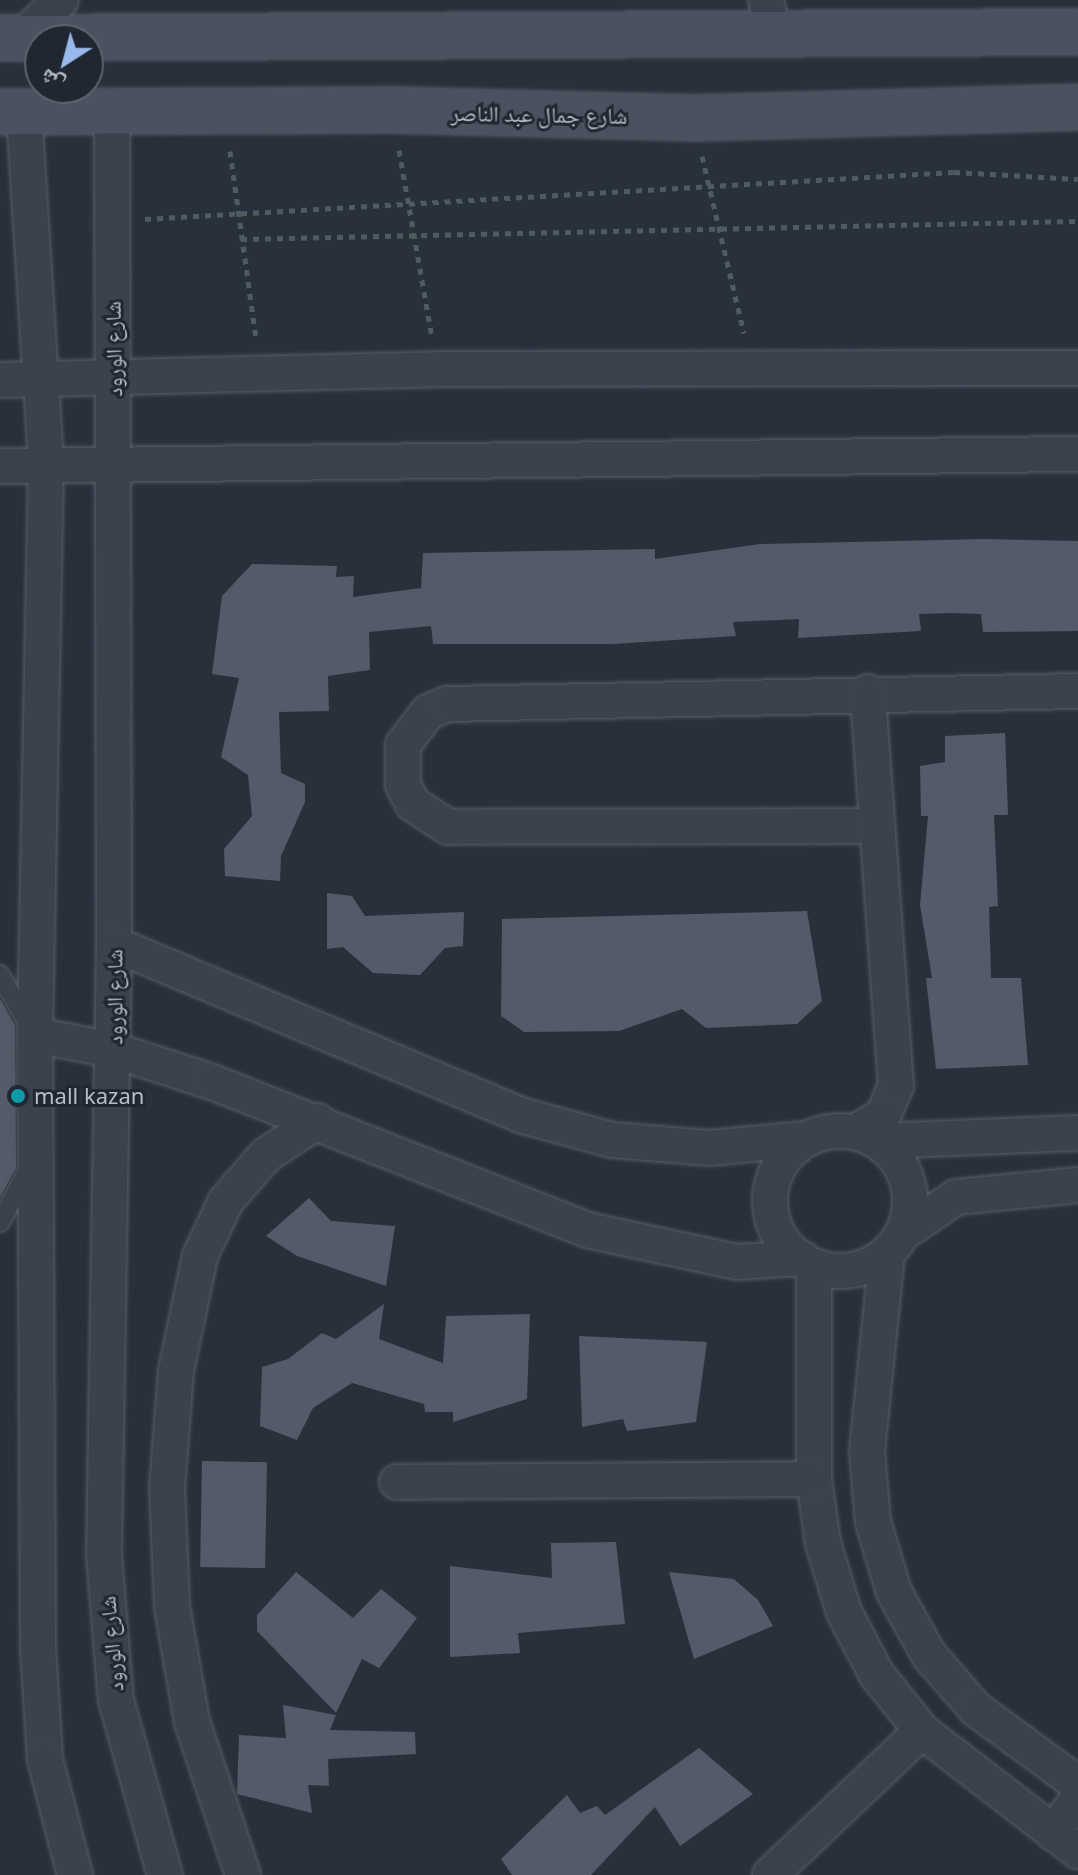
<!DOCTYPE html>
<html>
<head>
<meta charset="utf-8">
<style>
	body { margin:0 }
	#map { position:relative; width:1078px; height:1875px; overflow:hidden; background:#28303c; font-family:"Noto Sans","Noto Naskh Arabic",sans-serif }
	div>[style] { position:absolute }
	.building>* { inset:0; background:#525b67; transform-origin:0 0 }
	.path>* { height:5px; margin-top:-2.5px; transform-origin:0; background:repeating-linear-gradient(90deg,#4c5c5f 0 6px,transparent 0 12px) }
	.roads { filter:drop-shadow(0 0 2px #565d68) drop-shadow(0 0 2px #565d68) }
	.lane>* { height:18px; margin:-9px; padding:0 9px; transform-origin:9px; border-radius:9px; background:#3c424d }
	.street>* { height:34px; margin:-17px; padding:0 17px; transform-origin:17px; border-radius:17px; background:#3c424d }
	.street>.ring { margin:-17px; padding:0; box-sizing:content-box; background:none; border:34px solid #3c424d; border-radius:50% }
	.secondary>* { height:44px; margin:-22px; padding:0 22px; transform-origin:22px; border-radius:22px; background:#4a525f }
	.dots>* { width:22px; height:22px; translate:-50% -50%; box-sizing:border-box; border:4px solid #202732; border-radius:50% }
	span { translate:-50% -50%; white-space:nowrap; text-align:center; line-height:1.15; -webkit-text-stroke:6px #202732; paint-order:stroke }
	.street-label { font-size:22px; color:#b8bec8 }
	.poi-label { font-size:22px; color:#b8bec8 }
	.left { translate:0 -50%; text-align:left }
	.north { position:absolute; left:24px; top:24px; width:80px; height:80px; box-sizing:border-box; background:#202732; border:2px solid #5d636e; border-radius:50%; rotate:216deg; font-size:22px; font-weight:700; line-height:32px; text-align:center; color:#b8bec8 }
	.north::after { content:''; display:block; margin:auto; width:28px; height:36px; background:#99b8ec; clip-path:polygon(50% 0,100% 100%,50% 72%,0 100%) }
</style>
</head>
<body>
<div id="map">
	<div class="building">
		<i style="clip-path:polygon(985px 539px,1078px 541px,1078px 631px,983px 632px,981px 614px,950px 613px,919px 614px,921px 631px,798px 638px,799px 619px,733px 622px,736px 636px,613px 644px,433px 644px,431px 626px,369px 632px,370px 670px,328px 676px,329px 711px,279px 712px,281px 773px,305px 784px,305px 802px,281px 856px,280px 881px,225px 876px,224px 849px,252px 816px,248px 775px,221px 757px,239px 678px,212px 674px,222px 596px,252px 564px,337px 566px,336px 577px,354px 576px,353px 597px,421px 588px,423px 553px,655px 549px,655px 559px,760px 544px)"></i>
		<i style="clip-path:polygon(1005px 733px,1008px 815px,994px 815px,998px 906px,989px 907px,991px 978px,1021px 978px,1028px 1065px,936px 1069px,926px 978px,932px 978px,920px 905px,928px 816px,921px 816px,920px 766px,945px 762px,945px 736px)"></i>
		<i style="clip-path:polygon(327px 893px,352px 896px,365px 916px,464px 912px,463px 946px,445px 948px,420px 975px,373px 973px,343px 947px,327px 949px)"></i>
		<i style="clip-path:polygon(807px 911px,822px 1001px,797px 1024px,706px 1028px,682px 1009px,619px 1031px,524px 1032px,501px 1016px,502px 919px)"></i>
		<i style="clip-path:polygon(0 999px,15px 1025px,16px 1168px,0 1197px)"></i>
		<i style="clip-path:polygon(309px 1198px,331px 1221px,395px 1226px,386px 1286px,297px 1256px,266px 1236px)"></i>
		<i style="clip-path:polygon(384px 1304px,379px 1339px,443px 1363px,446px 1316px,530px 1314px,527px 1399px,453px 1422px,453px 1412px,425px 1412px,424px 1404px,352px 1383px,313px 1408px,297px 1440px,260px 1426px,262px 1367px,288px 1359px,322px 1333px,336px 1339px)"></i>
		<i style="clip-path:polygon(579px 1336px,707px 1342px,696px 1422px,627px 1431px,623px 1419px,582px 1427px)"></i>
		<i style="left:202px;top:1461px;width:65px;height:106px;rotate:1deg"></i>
		<i style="clip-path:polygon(616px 1542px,625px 1624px,518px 1633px,520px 1653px,450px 1657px,450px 1566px,552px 1578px,551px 1543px)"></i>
		<i style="clip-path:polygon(296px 1572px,353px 1618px,381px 1589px,417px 1618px,379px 1668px,362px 1659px,336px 1713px,257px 1631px,257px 1615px)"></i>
		<i style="clip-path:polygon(669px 1572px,734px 1579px,758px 1600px,773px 1626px,694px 1659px)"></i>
		<i style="clip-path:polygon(283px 1705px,336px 1715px,330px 1730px,415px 1732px,416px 1754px,328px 1759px,329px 1786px,308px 1785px,312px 1813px,237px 1794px,239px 1735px,286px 1738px)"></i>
		<i style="clip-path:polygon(699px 1748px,753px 1794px,680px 1846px,655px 1807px,591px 1875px,512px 1875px,501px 1859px,567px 1795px,580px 1813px,597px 1806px,605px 1815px)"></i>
	</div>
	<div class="path">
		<i style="left:399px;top:150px;width:190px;rotate:80deg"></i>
		<i style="left:230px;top:151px;width:190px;rotate:82.1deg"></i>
		<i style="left:702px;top:156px;width:182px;rotate:76.7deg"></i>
		<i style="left:145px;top:219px;width:810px;rotate:-3.32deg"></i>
		<i style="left:954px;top:172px;width:124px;rotate:3.2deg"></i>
		<i style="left:241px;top:239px;width:837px;rotate:-1.23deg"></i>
	</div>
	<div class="roads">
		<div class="lane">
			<i style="left:0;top:975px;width:61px;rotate:59.7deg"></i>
			<i style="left:0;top:1222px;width:63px;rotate:-61.4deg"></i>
		</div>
		<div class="street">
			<i style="left:766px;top:0;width:33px;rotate:78deg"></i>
			<i style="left:21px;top:38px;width:55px;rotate:-43.5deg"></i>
			<i style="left:112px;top:111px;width:833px;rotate:89.86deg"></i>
			<i style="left:114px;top:944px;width:611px;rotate:90.94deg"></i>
			<i style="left:104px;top:1555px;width:145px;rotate:85.3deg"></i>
			<i style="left:116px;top:1700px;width:182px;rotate:74.4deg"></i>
			<i style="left:24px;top:112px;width:354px;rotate:86.4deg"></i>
			<i style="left:46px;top:465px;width:570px;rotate:91.11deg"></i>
			<i style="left:35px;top:1035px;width:613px;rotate:89.72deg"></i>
			<i style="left:38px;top:1648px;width:111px;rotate:86.4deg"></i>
			<i style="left:45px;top:1759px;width:120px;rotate:75.5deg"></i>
			<i style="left:0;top:380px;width:438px;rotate:-1.4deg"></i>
			<i style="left:438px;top:369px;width:640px;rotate:-0.09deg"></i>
			<i style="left:0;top:466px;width:1078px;rotate:-0.64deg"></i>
			<i style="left:877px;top:826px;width:429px;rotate:179.9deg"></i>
			<i style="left:448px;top:827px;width:42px;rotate:-146.7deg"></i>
			<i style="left:413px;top:804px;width:21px;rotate:-118deg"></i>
			<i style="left:403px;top:785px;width:40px;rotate:-90deg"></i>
			<i style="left:403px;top:745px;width:41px;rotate:-52.9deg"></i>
			<i style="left:428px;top:712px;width:21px;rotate:-23deg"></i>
			<i style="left:447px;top:704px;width:631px;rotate:-1.18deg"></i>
			<i style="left:114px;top:944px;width:441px;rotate:22.8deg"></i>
			<i style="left:520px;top:1115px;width:95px;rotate:15.2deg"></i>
			<i style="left:612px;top:1140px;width:97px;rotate:4.7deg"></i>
			<i style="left:709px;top:1148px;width:95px;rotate:-5.4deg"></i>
			<i style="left:35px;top:1035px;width:79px;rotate:10.9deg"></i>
			<i style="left:113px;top:1050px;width:104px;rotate:17.9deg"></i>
			<i style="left:212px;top:1082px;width:403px;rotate:21.5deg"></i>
			<i style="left:587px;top:1230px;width:154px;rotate:12deg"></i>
			<i style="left:738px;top:1262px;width:64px;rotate:-3.6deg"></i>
			<i class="ring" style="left:770px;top:1131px;width:106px;height:106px"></i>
			<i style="left:855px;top:1132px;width:32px;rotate:-30deg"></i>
			<i style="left:883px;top:1116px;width:33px;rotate:-67deg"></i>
			<i style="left:896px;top:1086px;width:395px;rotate:-94.1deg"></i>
			<i style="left:879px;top:1141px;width:199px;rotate:-2.3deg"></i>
			<i style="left:903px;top:1233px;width:64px;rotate:-34.2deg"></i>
			<i style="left:956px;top:1197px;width:123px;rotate:-5.6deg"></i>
			<i style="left:887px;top:1254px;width:198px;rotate:95.8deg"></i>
			<i style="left:867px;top:1451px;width:71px;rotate:85.2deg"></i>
			<i style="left:873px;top:1522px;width:73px;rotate:73.3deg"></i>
			<i style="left:894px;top:1592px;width:72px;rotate:60.9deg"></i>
			<i style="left:929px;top:1655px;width:72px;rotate:49deg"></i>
			<i style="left:976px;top:1709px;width:127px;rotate:36.3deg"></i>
			<i style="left:814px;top:1266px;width:213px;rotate:90deg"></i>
			<i style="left:814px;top:1479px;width:65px;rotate:82deg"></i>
			<i style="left:823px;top:1543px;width:72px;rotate:73.1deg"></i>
			<i style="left:844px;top:1612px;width:71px;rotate:62.4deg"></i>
			<i style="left:877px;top:1675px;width:72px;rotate:51.2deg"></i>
			<i style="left:922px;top:1731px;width:197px;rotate:37.6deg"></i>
			<i style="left:397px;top:1482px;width:417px;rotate:-0.4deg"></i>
			<i style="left:1053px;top:1833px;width:42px;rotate:-53.7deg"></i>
			<i style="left:243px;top:1875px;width:161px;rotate:-108.4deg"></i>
			<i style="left:192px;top:1722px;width:118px;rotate:-99.8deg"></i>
			<i style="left:172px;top:1606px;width:118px;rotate:-92.4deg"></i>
			<i style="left:167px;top:1488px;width:117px;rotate:-85.6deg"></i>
			<i style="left:176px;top:1371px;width:117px;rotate:-78.2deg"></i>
			<i style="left:200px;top:1256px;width:61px;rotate:-64.7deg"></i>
			<i style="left:226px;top:1201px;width:61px;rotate:-49deg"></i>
			<i style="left:266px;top:1155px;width:62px;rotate:-33.2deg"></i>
			<i style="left:770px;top:1875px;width:209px;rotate:-43.5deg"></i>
		</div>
		<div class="secondary">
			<i style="left:0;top:38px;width:1078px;rotate:-0.32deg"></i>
			<i style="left:0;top:112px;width:393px;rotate:-0.3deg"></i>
			<i style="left:393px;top:110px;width:301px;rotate:1.5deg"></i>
			<i style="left:694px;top:118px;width:384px;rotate:-1.6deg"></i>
		</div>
	</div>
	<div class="dots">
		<i style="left:18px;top:1096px;background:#0f9aa8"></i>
	</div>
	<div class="street-label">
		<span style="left:539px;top:114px;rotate:1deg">شارع جمال عبد الناصر</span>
		<span style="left:113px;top:349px;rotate:-91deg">شارع الورود</span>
		<span style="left:114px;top:997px;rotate:-90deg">شارع الورود</span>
		<span style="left:111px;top:1644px;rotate:-95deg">شارع الورود</span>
	</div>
	<div class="poi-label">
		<span class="left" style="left:34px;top:1096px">mall kazan</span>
	</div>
	<div class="north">ش</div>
</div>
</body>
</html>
